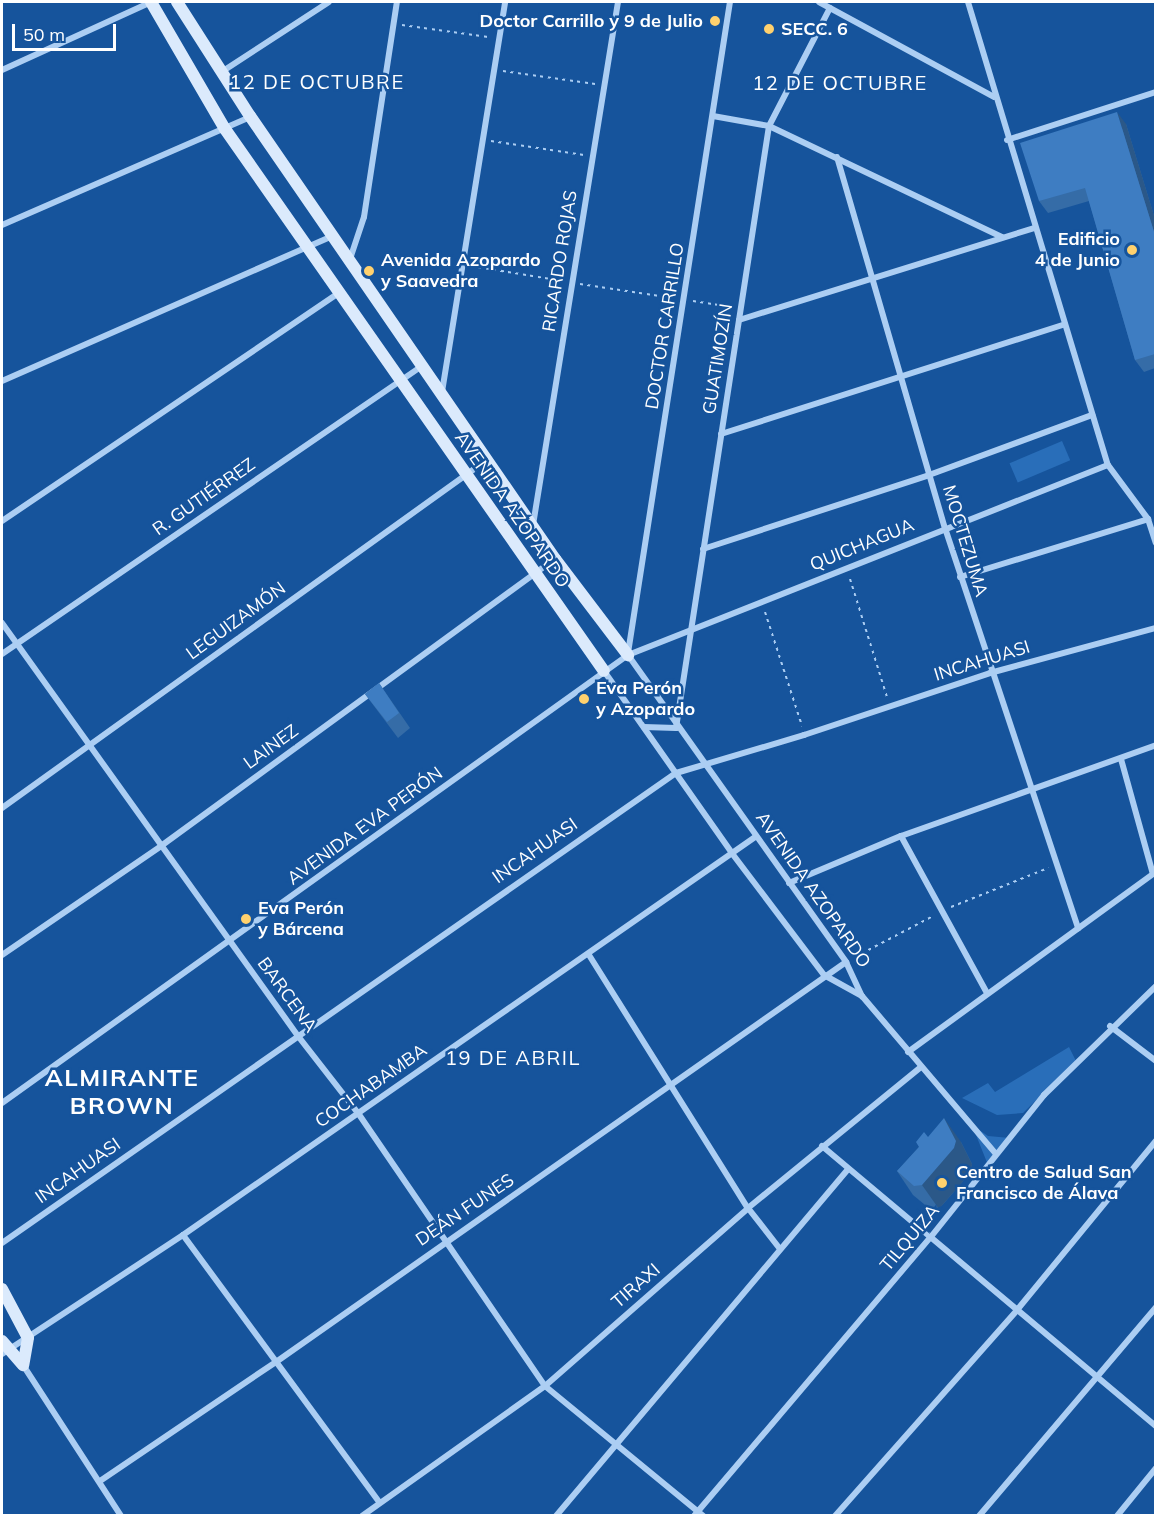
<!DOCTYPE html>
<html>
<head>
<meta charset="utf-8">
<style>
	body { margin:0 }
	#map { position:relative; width:1157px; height:1517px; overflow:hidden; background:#16549c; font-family:Mulish,sans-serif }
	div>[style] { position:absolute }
	.green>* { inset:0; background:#296eb9; transform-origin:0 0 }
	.path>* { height:2px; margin-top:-1px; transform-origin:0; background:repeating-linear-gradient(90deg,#accef3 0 3px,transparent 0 7.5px) }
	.street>* { height:6px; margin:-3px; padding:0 3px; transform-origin:3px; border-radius:3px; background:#accef3 }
	.secondary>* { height:12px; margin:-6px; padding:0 6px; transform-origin:6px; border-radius:6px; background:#dbeafc }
	.wall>* { inset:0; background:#356ca7 }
	.shaded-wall>* { inset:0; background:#2b5888 }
	.building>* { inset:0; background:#3e7dc2 }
	.dots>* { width:16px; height:16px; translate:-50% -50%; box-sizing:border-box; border:3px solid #16549c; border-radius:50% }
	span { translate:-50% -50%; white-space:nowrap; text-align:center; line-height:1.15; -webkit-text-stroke:5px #16549c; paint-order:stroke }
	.poi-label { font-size:18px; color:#fff; font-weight:700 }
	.right { translate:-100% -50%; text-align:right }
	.left { translate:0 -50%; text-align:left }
	.street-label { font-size:18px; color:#fff }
	.neighbourhood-label { font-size:20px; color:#fff; letter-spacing:1.5px }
	.district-label { font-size:24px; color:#fff; font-weight:700; letter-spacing:1.5px }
	.frame { position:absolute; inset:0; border:3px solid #fff; pointer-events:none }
	.scale { position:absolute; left:12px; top:24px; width:104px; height:27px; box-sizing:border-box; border:3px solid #fff; border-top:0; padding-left:8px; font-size:18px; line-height:21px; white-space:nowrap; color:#fff; -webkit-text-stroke:4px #16549c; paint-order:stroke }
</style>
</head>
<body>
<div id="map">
	<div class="green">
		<i style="left:1062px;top:441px;width:21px;height:57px;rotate:67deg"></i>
		<i style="clip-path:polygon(1069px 1047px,1076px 1061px,1023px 1113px,997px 1115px,962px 1098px,988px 1083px,995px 1092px)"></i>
		<i style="clip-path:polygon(972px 1125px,988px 1136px,1010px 1138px,988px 1165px)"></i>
	</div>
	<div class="path">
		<i style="left:402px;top:25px;width:87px;rotate:7.9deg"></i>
		<i style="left:503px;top:71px;width:93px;rotate:8deg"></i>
		<i style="left:491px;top:141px;width:94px;rotate:8.6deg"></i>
		<i style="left:471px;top:266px;width:93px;rotate:9.3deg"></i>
		<i style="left:580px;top:284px;width:94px;rotate:8.6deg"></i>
		<i style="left:693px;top:301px;width:39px;rotate:9deg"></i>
		<i style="left:850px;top:579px;width:124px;rotate:72.6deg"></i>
		<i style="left:765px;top:612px;width:120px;rotate:72deg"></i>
		<i style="left:951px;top:907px;width:105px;rotate:-21.9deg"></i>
		<i style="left:855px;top:957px;width:88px;rotate:-27.7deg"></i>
	</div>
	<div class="street">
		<i style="left:819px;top:2px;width:199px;rotate:28.5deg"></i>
		<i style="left:968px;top:2px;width:484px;rotate:73.2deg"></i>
		<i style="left:1108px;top:465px;width:67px;rotate:53.5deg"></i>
		<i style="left:1148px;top:519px;width:25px;rotate:72deg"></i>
		<i style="left:2px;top:70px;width:164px;rotate:-24.5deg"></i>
		<i style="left:223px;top:71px;width:126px;rotate:-33.1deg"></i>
		<i style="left:713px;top:116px;width:57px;rotate:10.1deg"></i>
		<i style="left:769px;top:126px;width:258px;rotate:25.5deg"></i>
		<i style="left:1007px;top:140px;width:157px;rotate:-17.9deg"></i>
		<i style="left:837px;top:157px;width:386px;rotate:73.8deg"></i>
		<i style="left:945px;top:528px;width:422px;rotate:71.6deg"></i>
		<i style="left:2px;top:225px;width:270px;rotate:-23.5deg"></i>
		<i style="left:350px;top:259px;width:44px;rotate:-71.6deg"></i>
		<i style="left:364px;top:217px;width:218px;rotate:-81.3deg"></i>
		<i style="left:739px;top:320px;width:309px;rotate:-17.3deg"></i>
		<i style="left:2px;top:381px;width:361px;rotate:-23.7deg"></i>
		<i style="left:442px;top:392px;width:395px;rotate:-80.8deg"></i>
		<i style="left:721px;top:434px;width:361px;rotate:-17.7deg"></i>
		<i style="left:2px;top:521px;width:407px;rotate:-34.1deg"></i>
		<i style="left:533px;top:525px;width:530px;rotate:-80.77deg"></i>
		<i style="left:703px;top:549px;width:238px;rotate:-18.1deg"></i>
		<i style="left:929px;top:475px;width:174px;rotate:-20.2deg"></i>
		<i style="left:960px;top:577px;width:197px;rotate:-17.1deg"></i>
		<i style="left:2px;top:623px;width:508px;rotate:54.37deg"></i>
		<i style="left:298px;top:1036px;width:98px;rotate:52.1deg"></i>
		<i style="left:358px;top:1113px;width:331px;rotate:55.6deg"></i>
		<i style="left:545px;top:1386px;width:205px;rotate:39.4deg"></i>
		<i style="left:628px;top:653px;width:659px;rotate:-81.1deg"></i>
		<i style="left:2px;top:654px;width:509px;rotate:-34.44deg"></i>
		<i style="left:628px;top:655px;width:377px;rotate:54.6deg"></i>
		<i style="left:846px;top:962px;width:38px;rotate:65deg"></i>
		<i style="left:862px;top:996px;width:207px;rotate:49.7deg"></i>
		<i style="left:604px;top:671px;width:221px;rotate:54.9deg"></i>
		<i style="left:731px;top:852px;width:154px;rotate:52.9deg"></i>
		<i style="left:824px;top:975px;width:43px;rotate:28.9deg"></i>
		<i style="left:644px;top:727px;width:32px;rotate:2deg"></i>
		<i style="left:676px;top:728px;width:609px;rotate:-81.22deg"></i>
		<i style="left:769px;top:126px;width:133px;rotate:-62.7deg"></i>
		<i style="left:1121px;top:759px;width:119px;rotate:74.5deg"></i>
		<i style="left:2px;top:808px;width:598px;rotate:-35.68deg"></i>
		<i style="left:901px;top:836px;width:179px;rotate:61.3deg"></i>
		<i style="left:789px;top:883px;width:121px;rotate:-22.8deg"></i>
		<i style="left:901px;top:836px;width:271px;rotate:-19.6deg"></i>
		<i style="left:2px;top:955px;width:193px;rotate:-34.4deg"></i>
		<i style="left:161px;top:846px;width:487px;rotate:-36.1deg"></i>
		<i style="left:589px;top:955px;width:299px;rotate:57.9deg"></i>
		<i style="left:748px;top:1208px;width:52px;rotate:52deg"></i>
		<i style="left:1110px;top:1026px;width:58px;rotate:37.3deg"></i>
		<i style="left:908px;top:1052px;width:306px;rotate:-36deg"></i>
		<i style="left:2px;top:1103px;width:770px;rotate:-35.59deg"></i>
		<i style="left:628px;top:655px;width:516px;rotate:-21.6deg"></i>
		<i style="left:822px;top:1146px;width:436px;rotate:40deg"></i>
		<i style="left:183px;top:1235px;width:331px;rotate:53.7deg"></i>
		<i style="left:2px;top:1243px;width:822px;rotate:-34.89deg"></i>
		<i style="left:676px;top:773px;width:134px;rotate:-16.5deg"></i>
		<i style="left:804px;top:735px;width:196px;rotate:-18.4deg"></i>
		<i style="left:990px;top:673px;width:172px;rotate:-15.2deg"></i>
		<i style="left:2px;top:1354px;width:217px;rotate:-33.3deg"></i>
		<i style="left:183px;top:1235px;width:697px;rotate:-34.83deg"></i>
		<i style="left:23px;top:1365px;width:180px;rotate:57deg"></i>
		<i style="left:100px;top:1481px;width:212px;rotate:-34.1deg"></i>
		<i style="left:276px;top:1362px;width:696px;rotate:-35.06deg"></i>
		<i style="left:362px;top:1516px;width:224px;rotate:-35.4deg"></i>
		<i style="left:545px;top:1386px;width:270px;rotate:-41.2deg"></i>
		<i style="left:748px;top:1208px;width:223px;rotate:-39.2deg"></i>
		<i style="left:556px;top:1516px;width:452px;rotate:-49.9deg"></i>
		<i style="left:694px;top:1516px;width:365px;rotate:-49.7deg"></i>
		<i style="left:930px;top:1238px;width:183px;rotate:-51.4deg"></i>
		<i style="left:1044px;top:1095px;width:156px;rotate:-44.2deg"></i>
		<i style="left:835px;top:1516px;width:275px;rotate:-48.5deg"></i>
		<i style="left:1017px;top:1310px;width:219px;rotate:-50.6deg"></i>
		<i style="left:979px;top:1516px;width:274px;rotate:-49.7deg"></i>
		<i style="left:1117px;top:1516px;width:62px;rotate:-50.9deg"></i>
	</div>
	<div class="secondary">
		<i style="left:151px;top:2px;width:147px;rotate:59.8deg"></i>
		<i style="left:225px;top:129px;width:661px;rotate:55.04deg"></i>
		<i style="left:177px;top:2px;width:135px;rotate:57.4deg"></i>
		<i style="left:250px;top:116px;width:538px;rotate:55.45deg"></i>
		<i style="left:555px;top:559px;width:121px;rotate:52.8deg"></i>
		<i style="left:2px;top:1289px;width:55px;rotate:62deg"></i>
		<i style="left:28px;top:1338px;width:27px;rotate:100deg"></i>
		<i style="left:2px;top:1341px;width:32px;rotate:49deg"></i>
	</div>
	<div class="wall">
		<i style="clip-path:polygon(1126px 124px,1155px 219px,1155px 368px,1144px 372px,1135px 360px,1089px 201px,1048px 213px,1039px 201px)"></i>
		<i style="clip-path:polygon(379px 683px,410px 728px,398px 738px,365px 694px)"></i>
		<i style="clip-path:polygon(928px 1137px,961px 1142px,972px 1164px,971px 1172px,939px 1209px,930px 1209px,913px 1195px,897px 1171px)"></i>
	</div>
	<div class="shaded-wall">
		<i style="clip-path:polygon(1117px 112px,1126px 124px,1155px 219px,1155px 235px)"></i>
		<i style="clip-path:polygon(944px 1118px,961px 1142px,972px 1164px,971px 1172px,939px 1209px,922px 1185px)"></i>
	</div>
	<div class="building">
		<i style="clip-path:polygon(1117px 112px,1155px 235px,1155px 354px,1135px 360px,1085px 188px,1039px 201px,1020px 143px)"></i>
		<i style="clip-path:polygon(379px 683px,399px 713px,387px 722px,365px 694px)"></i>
		<i style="clip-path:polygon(944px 1118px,956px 1141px,954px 1148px,922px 1185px,914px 1186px,897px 1171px,919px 1147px,916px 1142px,924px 1132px,928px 1137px)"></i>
	</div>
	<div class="dots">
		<i style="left:715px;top:21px;background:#ffd16e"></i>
		<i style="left:769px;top:29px;background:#ffd16e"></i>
		<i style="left:1132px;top:250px;background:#ffd16e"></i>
		<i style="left:369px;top:271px;background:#ffd16e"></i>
		<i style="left:584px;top:699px;background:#ffd16e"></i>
		<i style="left:246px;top:919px;background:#ffd16e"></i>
		<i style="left:942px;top:1183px;background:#ffd16e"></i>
	</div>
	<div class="poi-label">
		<span class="right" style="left:703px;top:21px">Doctor Carrillo y 9 de Julio</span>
		<span class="left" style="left:781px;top:29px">SECC. 6</span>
		<span class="right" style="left:1120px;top:250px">Edificio<br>4 de Junio</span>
		<span class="left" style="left:381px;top:271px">Avenida Azopardo<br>y Saavedra</span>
		<span class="left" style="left:596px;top:699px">Eva Perón<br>y Azopardo</span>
		<span class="left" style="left:258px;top:919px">Eva Perón<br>y Bárcena</span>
		<span class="left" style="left:956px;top:1183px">Centro de Salud San<br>Francisco de Álava</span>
	</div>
	<div class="street-label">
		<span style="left:560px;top:261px;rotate:-81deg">RICARDO ROJAS</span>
		<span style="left:665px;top:326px;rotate:-81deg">DOCTOR CARRILLO</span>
		<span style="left:718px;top:359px;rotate:-81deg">GUATIMOZÍN</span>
		<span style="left:204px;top:497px;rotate:-35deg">R. GUTIÉRREZ</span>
		<span style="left:512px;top:510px;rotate:55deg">AVENIDA AZOPARDO</span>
		<span style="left:965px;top:541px;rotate:73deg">MOCTEZUMA</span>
		<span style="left:862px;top:545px;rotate:-22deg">QUICHAGUA</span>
		<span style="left:236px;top:621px;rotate:-36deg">LEGUIZAMÓN</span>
		<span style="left:982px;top:661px;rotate:-17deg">INCAHUASI</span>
		<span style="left:271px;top:747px;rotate:-36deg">LAINEZ</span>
		<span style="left:365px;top:826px;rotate:-36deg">AVENIDA EVA PERÓN</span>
		<span style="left:535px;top:851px;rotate:-35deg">INCAHUASI</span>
		<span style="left:813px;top:890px;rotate:55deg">AVENIDA AZOPARDO</span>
		<span style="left:287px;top:995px;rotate:54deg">BARCENA</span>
		<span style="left:371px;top:1086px;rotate:-35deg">COCHABAMBA</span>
		<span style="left:78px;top:1171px;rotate:-35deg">INCAHUASI</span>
		<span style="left:465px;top:1210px;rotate:-34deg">DEÁN FUNES</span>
		<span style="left:910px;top:1238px;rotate:-50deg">TILQUIZA</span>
		<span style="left:636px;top:1286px;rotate:-41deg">TIRAXI</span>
	</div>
	<div class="neighbourhood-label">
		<span style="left:317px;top:81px">12 DE OCTUBRE</span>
		<span style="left:840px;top:82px">12 DE OCTUBRE</span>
		<span style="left:513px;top:1057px">19 DE ABRIL</span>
	</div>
	<div class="district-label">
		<span style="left:122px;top:1092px">ALMIRANTE<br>BROWN</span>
	</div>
	<div class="frame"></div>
	<div class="scale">50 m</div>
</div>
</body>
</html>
